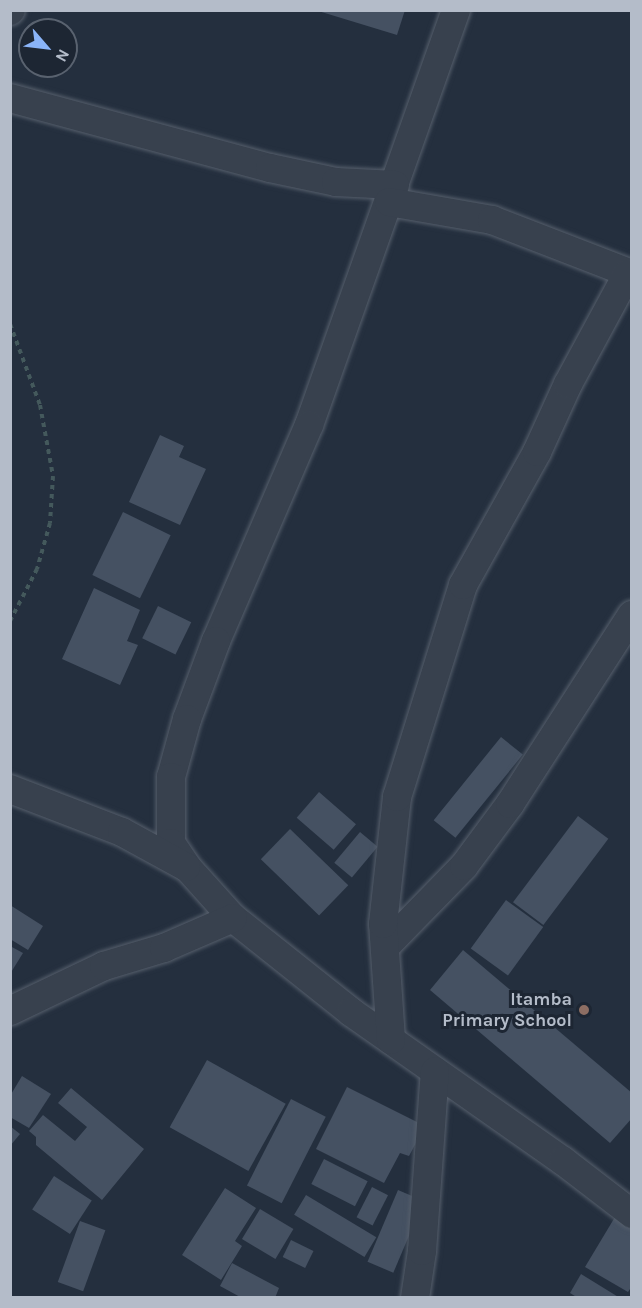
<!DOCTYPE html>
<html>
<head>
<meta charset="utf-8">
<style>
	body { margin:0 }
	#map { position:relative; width:642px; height:1308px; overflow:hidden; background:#242f3e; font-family:Karla,sans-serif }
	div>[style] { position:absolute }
	.building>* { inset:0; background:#455162; transform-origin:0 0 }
	.path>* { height:4px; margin-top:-2px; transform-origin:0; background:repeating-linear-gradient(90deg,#44595c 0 4.5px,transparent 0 9px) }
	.roads { filter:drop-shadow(0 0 2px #565f6c) drop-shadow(0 0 2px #565f6c) }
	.street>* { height:28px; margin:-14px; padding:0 14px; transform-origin:14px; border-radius:14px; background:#38414e }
	.dots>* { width:16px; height:16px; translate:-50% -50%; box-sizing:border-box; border:3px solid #1d2633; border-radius:50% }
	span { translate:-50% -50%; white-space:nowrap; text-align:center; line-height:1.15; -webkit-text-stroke:6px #1d2633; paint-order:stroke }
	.poi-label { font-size:18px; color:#b4bcc9; font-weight:700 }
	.right { translate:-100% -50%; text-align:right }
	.frame { position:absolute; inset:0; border:12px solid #b4bcc9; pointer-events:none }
	.north { position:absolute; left:18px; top:18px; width:60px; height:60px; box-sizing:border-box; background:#1d2633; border:2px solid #59626f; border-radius:50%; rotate:118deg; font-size:16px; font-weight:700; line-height:24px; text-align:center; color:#b4bcc9 }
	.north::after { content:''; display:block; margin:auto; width:21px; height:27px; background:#8ab4f8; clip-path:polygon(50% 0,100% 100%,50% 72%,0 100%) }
</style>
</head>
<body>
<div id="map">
	<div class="building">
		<i style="clip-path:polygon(315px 10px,405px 10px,397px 35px)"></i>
		<i style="clip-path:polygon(160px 435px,184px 446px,179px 457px,206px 469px,180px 525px,129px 502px)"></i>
		<i style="left:123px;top:512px;width:53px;height:70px;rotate:26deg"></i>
		<i style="clip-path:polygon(94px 588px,140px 610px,127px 641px,138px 645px,120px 685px,62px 659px)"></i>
		<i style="left:158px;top:606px;width:37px;height:36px;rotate:26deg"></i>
		<i style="left:501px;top:737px;width:28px;height:107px;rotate:39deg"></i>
		<i style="left:319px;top:792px;width:49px;height:34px;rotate:41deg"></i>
		<i style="left:578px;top:816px;width:38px;height:108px;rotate:37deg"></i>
		<i style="left:290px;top:829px;width:81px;height:42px;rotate:44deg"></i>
		<i style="left:360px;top:832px;width:23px;height:40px;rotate:40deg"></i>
		<i style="left:506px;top:900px;width:46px;height:60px;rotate:36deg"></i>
		<i style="clip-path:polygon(10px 905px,43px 926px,28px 950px,10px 939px)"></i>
		<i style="clip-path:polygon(10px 946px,23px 953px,10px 974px)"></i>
		<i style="clip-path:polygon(463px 950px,632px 1093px,632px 1118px,610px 1143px,430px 990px)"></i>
		<i style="left:207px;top:1060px;width:90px;height:77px;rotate:29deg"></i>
		<i style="clip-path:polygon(22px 1076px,51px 1094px,29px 1128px,10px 1117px,10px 1096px)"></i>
		<i style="clip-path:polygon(347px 1087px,425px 1126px,409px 1156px,400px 1153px,384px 1183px,316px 1149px)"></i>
		<i style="clip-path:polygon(71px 1088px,144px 1149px,102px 1200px,36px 1145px,36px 1137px,29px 1131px,43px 1115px,75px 1141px,87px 1127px,58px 1103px)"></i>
		<i style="left:291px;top:1099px;width:39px;height:97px;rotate:27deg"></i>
		<i style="clip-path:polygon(10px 1126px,20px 1134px,10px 1146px)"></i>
		<i style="left:324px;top:1159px;width:49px;height:28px;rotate:27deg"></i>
		<i style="left:54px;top:1176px;width:45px;height:40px;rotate:33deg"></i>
		<i style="left:372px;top:1187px;width:18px;height:34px;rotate:27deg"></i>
		<i style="clip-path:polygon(225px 1188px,256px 1208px,235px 1241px,242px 1246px,221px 1280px,182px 1255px)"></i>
		<i style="left:398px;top:1190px;width:28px;height:78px;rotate:23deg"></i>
		<i style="left:306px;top:1195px;width:82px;height:23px;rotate:31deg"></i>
		<i style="left:260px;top:1209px;width:39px;height:35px;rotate:31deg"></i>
		<i style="clip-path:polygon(618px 1212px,632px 1220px,632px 1286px,628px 1292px,585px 1267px)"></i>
		<i style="left:80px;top:1221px;width:27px;height:65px;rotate:20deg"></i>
		<i style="left:291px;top:1240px;width:25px;height:19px;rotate:26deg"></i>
		<i style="clip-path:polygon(232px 1263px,279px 1288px,275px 1298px,242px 1298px,220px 1286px)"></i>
		<i style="clip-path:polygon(581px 1274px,620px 1298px,578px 1298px,570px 1293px)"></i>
	</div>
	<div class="path">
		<i style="left:10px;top:324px;width:86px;rotate:69.7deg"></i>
		<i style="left:40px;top:405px;width:72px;rotate:79.6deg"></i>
		<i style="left:53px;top:476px;width:47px;rotate:93.7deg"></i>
		<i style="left:50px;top:523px;width:48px;rotate:105.8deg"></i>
		<i style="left:37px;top:569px;width:59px;rotate:117.4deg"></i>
	</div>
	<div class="roads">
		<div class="street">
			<i style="left:456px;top:10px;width:440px;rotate:109.5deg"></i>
			<i style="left:309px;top:425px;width:235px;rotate:113.3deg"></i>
			<i style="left:216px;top:641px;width:83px;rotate:110.4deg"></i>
			<i style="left:187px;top:719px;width:60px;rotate:105.4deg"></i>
			<i style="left:171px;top:777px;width:66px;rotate:90deg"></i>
			<i style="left:171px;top:843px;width:29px;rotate:56deg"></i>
			<i style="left:187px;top:867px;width:69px;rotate:48deg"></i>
			<i style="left:233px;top:918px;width:151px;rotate:38.5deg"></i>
			<i style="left:351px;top:1012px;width:259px;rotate:35.1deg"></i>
			<i style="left:563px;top:1161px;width:87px;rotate:37.5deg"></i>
			<i style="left:10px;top:11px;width:1px;rotate:-45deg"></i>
			<i style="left:10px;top:98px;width:269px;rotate:15.1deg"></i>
			<i style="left:270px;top:168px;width:67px;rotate:12deg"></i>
			<i style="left:336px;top:182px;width:59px;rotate:2.9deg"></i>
			<i style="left:389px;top:202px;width:105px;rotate:9.9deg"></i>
			<i style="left:492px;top:220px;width:150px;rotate:21.1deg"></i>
			<i style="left:10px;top:789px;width:120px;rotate:21deg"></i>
			<i style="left:122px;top:832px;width:73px;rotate:28.7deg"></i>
			<i style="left:385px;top:947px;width:113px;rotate:-45.7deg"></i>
			<i style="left:464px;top:866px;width:77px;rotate:-53.4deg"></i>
			<i style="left:510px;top:804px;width:225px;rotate:-57.2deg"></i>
			<i style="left:10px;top:1011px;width:104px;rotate:-25.6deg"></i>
			<i style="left:104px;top:966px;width:63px;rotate:-16.7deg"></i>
			<i style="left:164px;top:948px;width:75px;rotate:-23.5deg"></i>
			<i style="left:391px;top:1040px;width:116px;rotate:-93.9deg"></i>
			<i style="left:383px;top:924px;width:128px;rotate:-83.7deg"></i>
			<i style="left:397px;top:797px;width:222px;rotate:-72.7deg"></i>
			<i style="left:463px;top:585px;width:152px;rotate:-60.9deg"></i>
			<i style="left:537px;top:452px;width:75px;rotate:-65.5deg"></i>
			<i style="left:568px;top:384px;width:126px;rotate:-61.6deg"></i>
			<i style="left:415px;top:1298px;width:48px;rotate:-81.5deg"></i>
			<i style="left:422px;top:1251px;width:180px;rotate:-85.9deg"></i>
		</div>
	</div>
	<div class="dots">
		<i style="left:584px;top:1010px;background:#8d6e63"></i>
	</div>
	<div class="poi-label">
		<span class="right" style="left:572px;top:1010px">Itamba<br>Primary School</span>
	</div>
	<div class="frame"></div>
	<div class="north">N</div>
</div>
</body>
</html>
